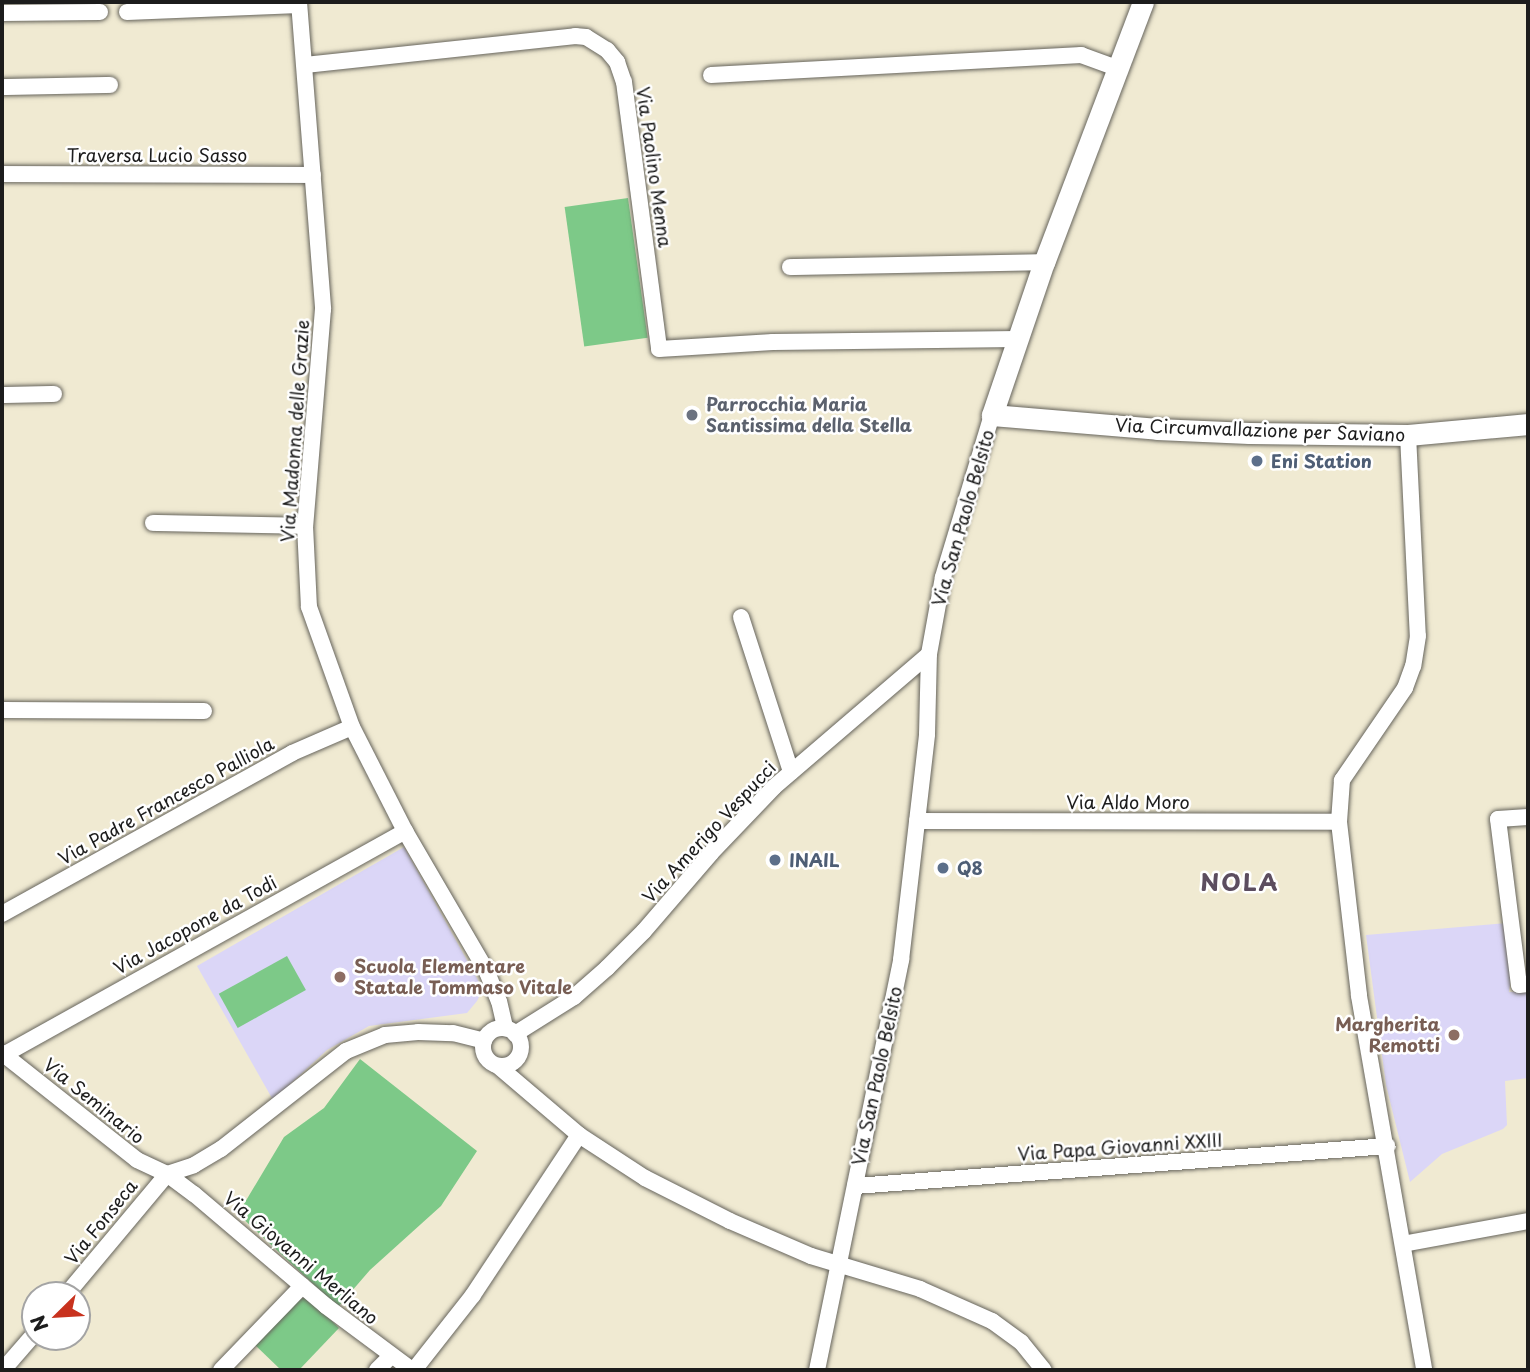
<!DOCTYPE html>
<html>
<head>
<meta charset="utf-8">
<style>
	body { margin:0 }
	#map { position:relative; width:1530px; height:1372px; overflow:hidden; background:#f0ead2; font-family:"Playpen Sans",sans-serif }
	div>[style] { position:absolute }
	.built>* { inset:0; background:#dbd6f7 }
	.green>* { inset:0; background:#7dc988; transform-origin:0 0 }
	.roads { filter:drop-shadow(0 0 2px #66645c) drop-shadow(0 0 2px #66645c) }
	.minor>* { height:16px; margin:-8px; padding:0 8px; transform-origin:8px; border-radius:8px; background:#fff }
	.minor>.ring { margin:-8px; padding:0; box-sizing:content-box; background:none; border:16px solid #fff; border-radius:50% }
	.secondary>* { height:21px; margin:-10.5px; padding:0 10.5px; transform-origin:10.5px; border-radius:10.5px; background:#fff }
	.dots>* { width:19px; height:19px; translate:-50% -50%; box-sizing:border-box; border:4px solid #fff; border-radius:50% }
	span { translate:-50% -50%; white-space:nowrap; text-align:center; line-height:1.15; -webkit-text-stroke:5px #fff; paint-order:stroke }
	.street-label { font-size:18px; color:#1c1c1c }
	.worship-label { font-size:18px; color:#5b616d; font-weight:700 }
	.left { translate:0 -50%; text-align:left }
	.service-label { font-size:18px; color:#4e5e75; font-weight:700 }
	.education-label { font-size:18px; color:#785e54; font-weight:700 }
	.right { translate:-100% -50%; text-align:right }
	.district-label { font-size:24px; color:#5c4d5f; font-weight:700; letter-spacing:2px }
	.frame { position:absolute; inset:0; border:4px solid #1c1c1c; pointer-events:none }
	.north { position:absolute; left:21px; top:1281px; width:70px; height:70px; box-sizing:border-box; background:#fff; border:2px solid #a4a4a4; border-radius:50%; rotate:246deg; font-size:19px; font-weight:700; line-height:28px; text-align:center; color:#1c1c1c }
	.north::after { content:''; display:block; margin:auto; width:24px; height:32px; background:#c8321e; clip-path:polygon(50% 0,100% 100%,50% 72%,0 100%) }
</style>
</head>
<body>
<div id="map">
	<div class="built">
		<i style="clip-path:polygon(404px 847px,483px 989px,477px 1001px,467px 1013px,369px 1026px,327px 1050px,273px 1100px,197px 966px)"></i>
		<i style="clip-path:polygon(1507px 923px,1513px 964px,1509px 992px,1528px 991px,1528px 1078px,1505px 1081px,1507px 1125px,1503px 1129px,1442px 1154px,1410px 1182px,1386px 1085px,1366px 935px)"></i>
	</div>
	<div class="green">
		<i style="left:628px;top:198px;width:141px;height:64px;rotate:82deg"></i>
		<i style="left:287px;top:956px;width:39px;height:78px;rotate:61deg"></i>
		<i style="clip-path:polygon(360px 1059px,477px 1151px,441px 1206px,370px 1270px,338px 1307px,238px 1214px,284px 1137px,324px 1108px)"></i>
		<i style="clip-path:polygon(308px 1297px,339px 1328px,299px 1370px,281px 1370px,253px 1343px,294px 1300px)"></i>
	</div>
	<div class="roads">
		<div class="minor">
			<i style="left:299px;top:2px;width:308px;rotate:85.5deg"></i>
			<i style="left:323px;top:309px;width:218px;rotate:94.7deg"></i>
			<i style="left:305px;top:526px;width:81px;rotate:87.2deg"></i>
			<i style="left:309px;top:607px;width:127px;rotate:70.3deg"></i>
			<i style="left:352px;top:727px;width:117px;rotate:63deg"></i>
			<i style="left:405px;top:831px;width:163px;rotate:59.8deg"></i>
			<i style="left:487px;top:972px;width:31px;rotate:68deg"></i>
			<i style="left:499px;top:1001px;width:28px;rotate:77deg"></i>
			<i style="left:127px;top:12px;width:172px;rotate:-2.3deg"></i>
			<i style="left:2px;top:13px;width:98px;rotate:-0.6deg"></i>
			<i style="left:305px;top:65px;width:272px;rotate:-6.1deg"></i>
			<i style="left:575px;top:36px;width:11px;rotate:5deg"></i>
			<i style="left:586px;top:37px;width:25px;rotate:32deg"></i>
			<i style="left:607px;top:50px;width:16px;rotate:50deg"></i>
			<i style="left:617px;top:62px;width:21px;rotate:71deg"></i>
			<i style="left:624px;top:82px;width:269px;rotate:82.5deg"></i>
			<i style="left:659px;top:349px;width:114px;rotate:-3.5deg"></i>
			<i style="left:773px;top:342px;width:244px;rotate:-0.7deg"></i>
			<i style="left:711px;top:75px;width:371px;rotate:-3.1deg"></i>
			<i style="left:1081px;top:55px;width:38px;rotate:20deg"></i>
			<i style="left:2px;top:87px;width:108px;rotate:-1.1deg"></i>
			<i style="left:2px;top:174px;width:311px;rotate:0.2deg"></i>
			<i style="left:790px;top:267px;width:254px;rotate:-1.1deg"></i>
			<i style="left:2px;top:395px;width:52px;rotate:-1.1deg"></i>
			<i style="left:1408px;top:435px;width:201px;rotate:87.2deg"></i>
			<i style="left:1418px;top:636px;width:30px;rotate:99deg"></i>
			<i style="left:1413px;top:666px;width:23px;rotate:110deg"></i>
			<i style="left:1405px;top:688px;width:112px;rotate:124.4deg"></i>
			<i style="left:1342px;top:780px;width:42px;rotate:94.1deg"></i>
			<i style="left:1339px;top:822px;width:175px;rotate:83.4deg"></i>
			<i style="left:1359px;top:996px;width:380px;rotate:80.1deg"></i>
			<i style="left:153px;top:523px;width:152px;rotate:1.1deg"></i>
			<i style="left:741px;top:617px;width:163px;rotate:72.1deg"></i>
			<i style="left:2px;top:710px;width:202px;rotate:0.3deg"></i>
			<i style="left:1528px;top:817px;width:30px;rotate:176deg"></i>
			<i style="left:1498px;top:819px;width:167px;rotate:82.8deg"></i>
			<i style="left:1519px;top:985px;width:9px;rotate:-6deg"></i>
			<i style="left:917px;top:821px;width:422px;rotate:0.1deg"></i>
			<i style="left:2px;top:914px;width:332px;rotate:-29deg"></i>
			<i style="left:292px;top:753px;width:65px;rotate:-23.4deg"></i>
			<i class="ring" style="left:483px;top:1028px;width:22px;height:22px"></i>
			<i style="left:515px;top:1034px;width:70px;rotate:-32.1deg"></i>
			<i style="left:574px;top:997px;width:44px;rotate:-41.3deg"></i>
			<i style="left:607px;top:968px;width:52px;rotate:-45deg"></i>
			<i style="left:644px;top:931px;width:103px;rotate:-49.3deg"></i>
			<i style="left:711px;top:853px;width:91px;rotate:-46.3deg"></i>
			<i style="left:774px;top:787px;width:204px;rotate:-40.6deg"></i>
			<i style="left:2px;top:1053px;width:172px;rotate:38.4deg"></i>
			<i style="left:137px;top:1160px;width:33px;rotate:25deg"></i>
			<i style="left:167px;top:1174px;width:34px;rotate:37deg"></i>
			<i style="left:194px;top:1194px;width:173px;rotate:40.3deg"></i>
			<i style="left:326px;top:1306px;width:107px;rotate:36.7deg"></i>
			<i style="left:5px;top:1054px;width:458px;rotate:-29.1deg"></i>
			<i style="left:498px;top:1066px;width:106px;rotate:40.4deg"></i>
			<i style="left:579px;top:1135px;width:79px;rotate:33.1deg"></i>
			<i style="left:645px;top:1178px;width:95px;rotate:26.8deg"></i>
			<i style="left:730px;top:1221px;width:88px;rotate:23.4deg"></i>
			<i style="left:811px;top:1256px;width:114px;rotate:16.8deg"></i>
			<i style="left:920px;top:1289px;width:79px;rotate:24deg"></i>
			<i style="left:992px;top:1321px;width:36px;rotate:36deg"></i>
			<i style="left:1021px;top:1342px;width:36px;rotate:51deg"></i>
			<i style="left:855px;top:1186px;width:534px;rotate:-4.29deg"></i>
			<i style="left:1403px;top:1244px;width:127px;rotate:-10.4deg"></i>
			<i style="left:66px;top:1295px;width:158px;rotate:-50.1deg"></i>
			<i style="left:167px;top:1174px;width:28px;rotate:-18deg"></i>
			<i style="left:194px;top:1165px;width:31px;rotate:-31deg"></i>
			<i style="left:221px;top:1149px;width:159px;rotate:-38.1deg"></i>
			<i style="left:346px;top:1051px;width:42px;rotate:-22.3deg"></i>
			<i style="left:385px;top:1035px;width:33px;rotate:-5deg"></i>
			<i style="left:418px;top:1032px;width:35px;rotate:2deg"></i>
			<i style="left:453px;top:1033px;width:32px;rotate:14deg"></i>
			<i style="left:3px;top:1370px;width:49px;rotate:-49.1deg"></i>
			<i style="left:221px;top:1370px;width:117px;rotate:-46deg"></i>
			<i style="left:377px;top:1370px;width:20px;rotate:-45deg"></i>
			<i style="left:414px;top:1370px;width:95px;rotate:-51.8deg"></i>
			<i style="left:473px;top:1295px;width:192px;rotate:-56.5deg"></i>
			<i style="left:817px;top:1370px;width:419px;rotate:-78.4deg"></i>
			<i style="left:901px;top:960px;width:227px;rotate:-83.4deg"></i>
			<i style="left:927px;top:734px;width:80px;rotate:-88.6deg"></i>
			<i style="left:929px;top:654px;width:78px;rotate:-79.7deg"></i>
			<i style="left:943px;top:577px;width:169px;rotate:-73.2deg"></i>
		</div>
		<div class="secondary">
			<i style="left:1143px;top:2px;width:278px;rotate:110.8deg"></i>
			<i style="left:1044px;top:262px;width:162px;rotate:108.8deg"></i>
			<i style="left:992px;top:415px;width:166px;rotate:4.8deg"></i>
			<i style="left:1157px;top:429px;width:92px;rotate:2.5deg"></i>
			<i style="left:1249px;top:433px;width:159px;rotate:0.7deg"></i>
			<i style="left:1408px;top:435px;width:121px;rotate:-5.2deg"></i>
		</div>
	</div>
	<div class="dots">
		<i style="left:692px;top:415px;background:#6b7280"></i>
		<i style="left:1257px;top:461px;background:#5c6f8a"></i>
		<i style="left:775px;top:860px;background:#5c6f8a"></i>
		<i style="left:943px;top:868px;background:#5c6f8a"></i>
		<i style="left:340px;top:977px;background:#8d6e63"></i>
		<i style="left:1454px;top:1035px;background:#8d6e63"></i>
	</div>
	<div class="street-label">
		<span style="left:157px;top:155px">Traversa Lucio Sasso</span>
		<span style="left:654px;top:167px;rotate:82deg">Via Paolino Menna</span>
		<span style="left:1260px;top:430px;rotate:2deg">Via Circumvallazione per Saviano</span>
		<span style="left:295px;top:431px;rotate:-86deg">Via Madonna delle Grazie</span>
		<span style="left:963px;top:518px;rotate:-74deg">Via San Paolo Belsito</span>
		<span style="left:166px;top:801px;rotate:-29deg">Via Padre Francesco Palliola</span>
		<span style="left:1128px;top:802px">Via Aldo Moro</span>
		<span style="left:709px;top:832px;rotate:-47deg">Via Amerigo Vespucci</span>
		<span style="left:195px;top:925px;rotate:-29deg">Via Jacopone da Todi</span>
		<span style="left:877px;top:1076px;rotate:-78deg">Via San Paolo Belsito</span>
		<span style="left:94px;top:1101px;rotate:39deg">Via Seminario</span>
		<span style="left:1120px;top:1147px;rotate:-4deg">Via Papa Giovanni XXIII</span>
		<span style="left:101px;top:1222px;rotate:-51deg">Via Fonseca</span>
		<span style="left:301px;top:1258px;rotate:40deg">Via Giovanni Merliano</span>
	</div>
	<div class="worship-label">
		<span class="left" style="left:706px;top:415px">Parrocchia Maria<br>Santissima della Stella</span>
	</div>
	<div class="service-label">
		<span class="left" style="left:1271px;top:461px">Eni Station</span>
		<span class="left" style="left:789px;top:860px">INAIL</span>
		<span class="left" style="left:957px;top:868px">Q8</span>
	</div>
	<div class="education-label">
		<span class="left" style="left:354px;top:977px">Scuola Elementare<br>Statale Tommaso Vitale</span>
		<span class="right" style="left:1440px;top:1035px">Margherita<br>Remotti</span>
	</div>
	<div class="district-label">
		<span style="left:1240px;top:882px">NOLA</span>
	</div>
	<div class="frame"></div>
	<div class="north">N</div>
</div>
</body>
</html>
